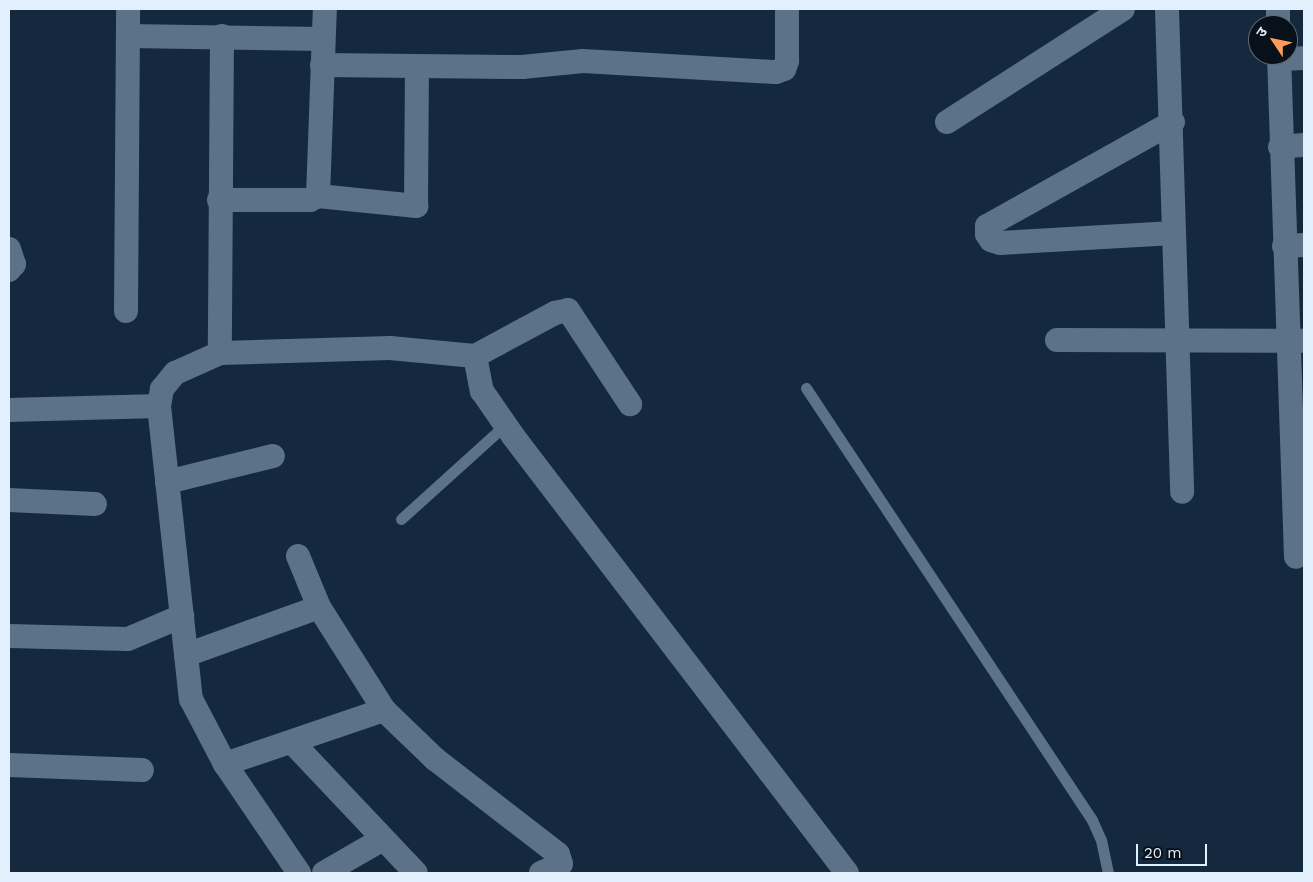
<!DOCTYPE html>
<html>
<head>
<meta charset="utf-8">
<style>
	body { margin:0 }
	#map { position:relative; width:1313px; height:882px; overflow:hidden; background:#14293d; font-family:"Work Sans","Noto Sans Devanagari",sans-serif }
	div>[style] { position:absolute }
	.service>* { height:11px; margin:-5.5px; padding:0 5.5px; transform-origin:5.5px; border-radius:5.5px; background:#5b7289 }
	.minor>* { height:24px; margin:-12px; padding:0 12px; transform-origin:12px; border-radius:12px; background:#5b7289 }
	span { translate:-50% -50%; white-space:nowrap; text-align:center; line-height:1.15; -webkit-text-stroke:4px #08111a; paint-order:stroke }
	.frame { position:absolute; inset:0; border:10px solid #e2effc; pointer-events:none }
	.north { position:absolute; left:1248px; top:15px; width:50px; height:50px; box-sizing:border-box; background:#08111a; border:1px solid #5f6a74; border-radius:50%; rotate:304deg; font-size:14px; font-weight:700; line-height:20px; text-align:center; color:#e2effc }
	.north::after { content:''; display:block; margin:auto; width:18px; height:22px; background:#ff9b5b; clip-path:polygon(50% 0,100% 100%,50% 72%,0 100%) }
	.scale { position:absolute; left:1136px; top:844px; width:71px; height:22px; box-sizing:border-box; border:2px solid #e2effc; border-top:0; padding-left:6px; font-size:15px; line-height:18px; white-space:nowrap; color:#e2effc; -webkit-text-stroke:4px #08111a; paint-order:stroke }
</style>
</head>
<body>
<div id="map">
	<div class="service">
		<i style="left:806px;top:388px;width:518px;rotate:56.49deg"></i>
		<i style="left:1092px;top:820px;width:22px;rotate:66deg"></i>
		<i style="left:1101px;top:840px;width:34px;rotate:78deg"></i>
		<i style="left:401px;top:519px;width:140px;rotate:-42.1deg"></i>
	</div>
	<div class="minor">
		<i style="left:1167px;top:9px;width:483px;rotate:88.2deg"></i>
		<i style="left:1278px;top:9px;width:16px;rotate:90deg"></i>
		<i style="left:128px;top:36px;width:195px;rotate:0.9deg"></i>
		<i style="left:222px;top:36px;width:317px;rotate:90.4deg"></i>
		<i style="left:220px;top:353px;width:170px;rotate:-1.7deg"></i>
		<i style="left:390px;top:348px;width:85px;rotate:5.4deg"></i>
		<i style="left:475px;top:356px;width:91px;rotate:-28.3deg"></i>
		<i style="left:555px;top:313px;width:13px;rotate:-13deg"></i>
		<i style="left:568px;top:310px;width:113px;rotate:56.6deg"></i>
		<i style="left:1279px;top:55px;width:502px;rotate:88.06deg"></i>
		<i style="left:1279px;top:59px;width:25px;rotate:-2deg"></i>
		<i style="left:322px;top:65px;width:200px;rotate:0.6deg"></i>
		<i style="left:522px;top:67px;width:61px;rotate:-5.6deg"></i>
		<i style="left:583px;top:61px;width:193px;rotate:3.3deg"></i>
		<i style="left:776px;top:72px;width:9px;rotate:-21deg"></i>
		<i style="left:784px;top:69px;width:9px;rotate:-69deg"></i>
		<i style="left:787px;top:61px;width:52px;rotate:-90deg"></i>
		<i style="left:947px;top:122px;width:209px;rotate:-32.7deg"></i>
		<i style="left:1173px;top:122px;width:213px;rotate:150.8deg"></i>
		<i style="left:987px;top:226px;width:8px;rotate:90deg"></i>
		<i style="left:987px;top:234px;width:7px;rotate:56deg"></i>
		<i style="left:991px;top:240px;width:9px;rotate:18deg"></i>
		<i style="left:1000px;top:243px;width:174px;rotate:-3.3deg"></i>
		<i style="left:1280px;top:147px;width:24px;rotate:-5deg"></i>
		<i style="left:318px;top:196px;width:99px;rotate:5.8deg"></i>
		<i style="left:416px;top:206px;width:140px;rotate:-89.6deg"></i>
		<i style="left:219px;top:200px;width:91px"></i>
		<i style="left:310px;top:200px;width:9px;rotate:-27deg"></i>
		<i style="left:318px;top:196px;width:187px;rotate:-87.9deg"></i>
		<i style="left:1284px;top:246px;width:20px;rotate:-3deg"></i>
		<i style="left:9px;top:249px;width:16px;rotate:72deg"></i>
		<i style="left:14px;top:264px;width:8px;rotate:130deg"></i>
		<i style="left:126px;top:311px;width:302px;rotate:-89.6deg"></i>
		<i style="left:1057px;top:340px;width:247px;rotate:0.2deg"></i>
		<i style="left:220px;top:353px;width:49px;rotate:156deg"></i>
		<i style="left:175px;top:373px;width:21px;rotate:129deg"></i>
		<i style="left:162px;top:389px;width:17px;rotate:100deg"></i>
		<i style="left:159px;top:406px;width:295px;rotate:83.8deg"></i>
		<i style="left:191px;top:699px;width:73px;rotate:62.4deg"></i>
		<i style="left:225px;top:764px;width:132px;rotate:55.8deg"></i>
		<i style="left:475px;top:356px;width:36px;rotate:79deg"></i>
		<i style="left:482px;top:391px;width:55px;rotate:55.4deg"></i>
		<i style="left:513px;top:436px;width:550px;rotate:52.61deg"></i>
		<i style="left:9px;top:410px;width:150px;rotate:-1.5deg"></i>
		<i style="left:167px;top:482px;width:109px;rotate:-13.8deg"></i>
		<i style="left:9px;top:500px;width:86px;rotate:2.7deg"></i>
		<i style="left:298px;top:556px;width:55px;rotate:67.6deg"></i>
		<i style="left:319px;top:607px;width:122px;rotate:57.7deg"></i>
		<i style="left:384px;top:710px;width:71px;rotate:43.9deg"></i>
		<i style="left:435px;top:759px;width:155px;rotate:37.7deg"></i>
		<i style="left:558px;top:854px;width:10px;rotate:73deg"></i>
		<i style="left:561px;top:864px;width:22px;rotate:156deg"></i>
		<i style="left:9px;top:636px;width:119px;rotate:1.4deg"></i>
		<i style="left:128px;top:639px;width:59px;rotate:-23.1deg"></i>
		<i style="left:186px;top:655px;width:141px;rotate:-19.8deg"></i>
		<i style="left:292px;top:742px;width:180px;rotate:46.6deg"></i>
		<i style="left:225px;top:764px;width:168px;rotate:-18.8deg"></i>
		<i style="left:9px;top:765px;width:133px;rotate:2.2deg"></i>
		<i style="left:324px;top:873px;width:68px;rotate:-30deg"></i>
	</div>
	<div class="frame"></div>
	<div class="north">उ</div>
	<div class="scale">20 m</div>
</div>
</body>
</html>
